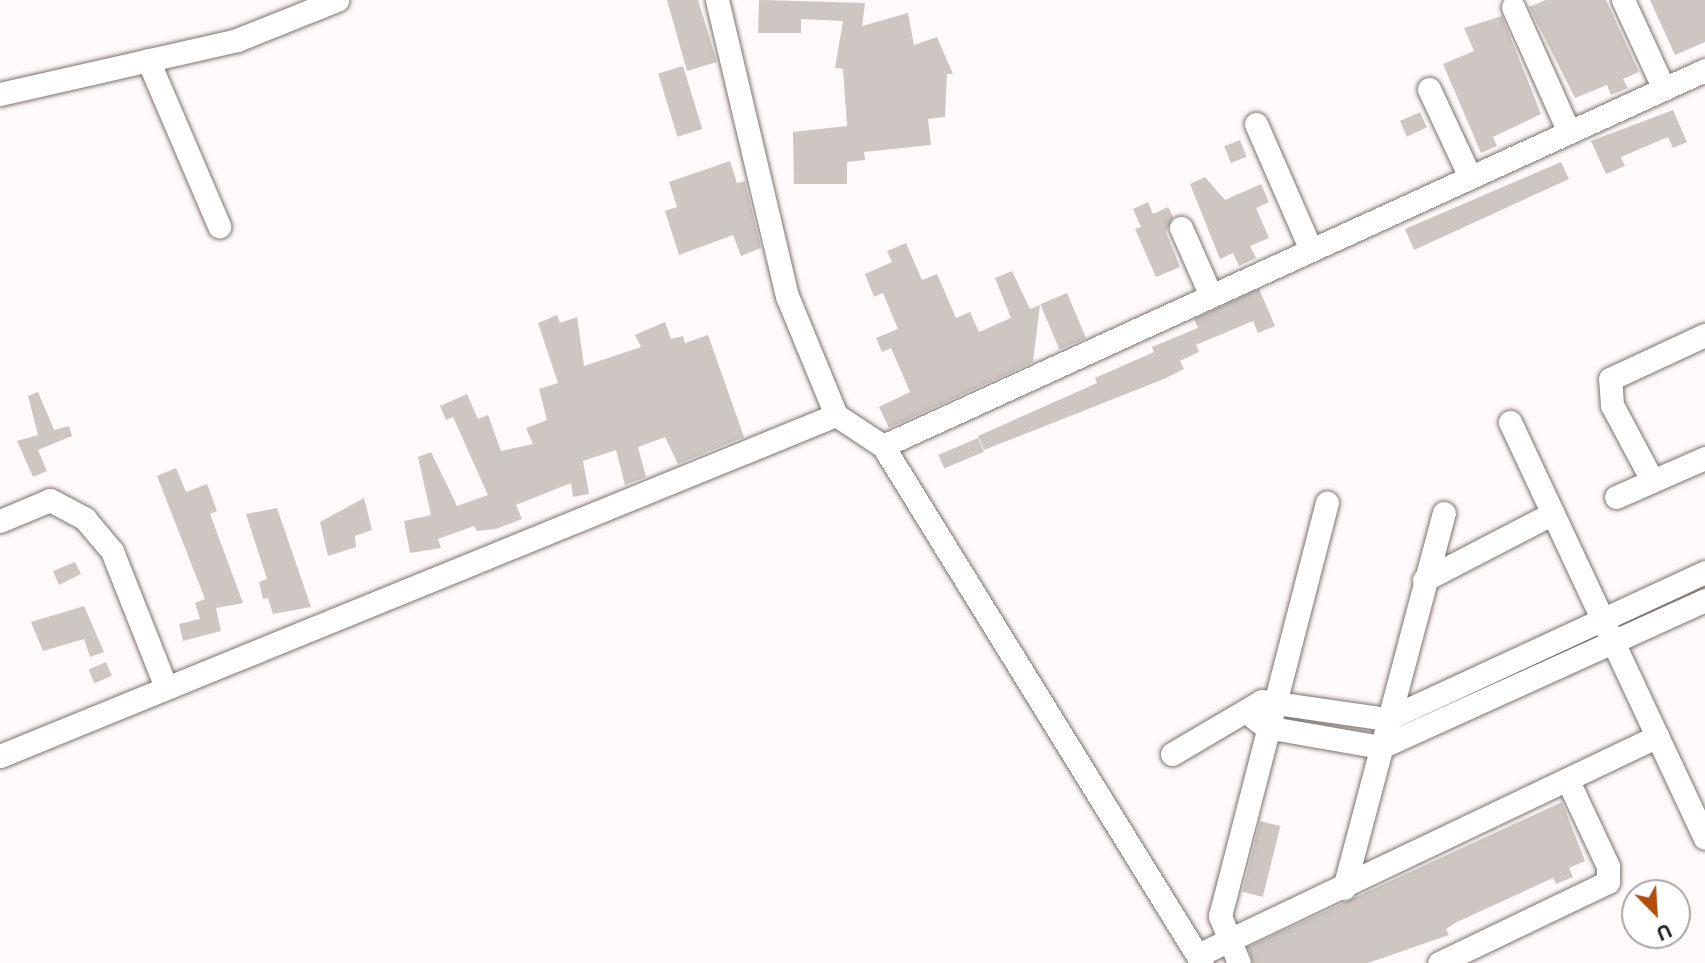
<!DOCTYPE html>
<html>
<head>
<meta charset="utf-8">
<style>
	body { margin:0 }
	#map { position:relative; width:1705px; height:963px; overflow:hidden; background:#fefaf9; font-family:Inter,sans-serif }
	div>[style] { position:absolute }
	.building>* { inset:0; background:#cec6c2; transform-origin:0 0 }
	.roads { filter:drop-shadow(0 0 2px #7a736f) drop-shadow(0 0 2px #7a736f) }
	.street>* { height:23px; margin:-11.5px; padding:0 11.5px; transform-origin:11.5px; border-radius:11.5px; background:#fff }
	span { translate:-50% -50%; white-space:nowrap; text-align:center; line-height:1.15; -webkit-text-stroke:7px #fff; paint-order:stroke }
	.north { position:absolute; left:1621px; top:879px; width:70px; height:70px; box-sizing:border-box; background:#fff; border:2px solid #a8a7a6; border-radius:50%; rotate:156deg; font-size:19px; font-weight:700; line-height:28px; text-align:center; color:#252220 }
	.north::after { content:''; display:block; margin:auto; width:24px; height:32px; background:#af4e0d; clip-path:polygon(50% 0,100% 100%,50% 72%,0 100%) }
</style>
</head>
<body>
<div id="map">
	<div class="building">
		<i style="clip-path:polygon(667px 0,698px 0,717px 62px,687px 71px)"></i>
		<i style="clip-path:polygon(759px 0,865px 3px,862px 26px,908px 13px,914px 45px,937px 37px,953px 74px,947px 74px,945px 117px,928px 119px,931px 145px,864px 152px,865px 160px,847px 162px,847px 184px,794px 184px,793px 132px,847px 126px,843px 69px,835px 68px,843px 21px,801px 19px,801px 33px,758px 33px)"></i>
		<i style="clip-path:polygon(1546px 0,1606px 0,1639px 72px,1623px 79px,1628px 88px,1611px 95px,1607px 85px,1575px 98px,1529px 7px)"></i>
		<i style="clip-path:polygon(1650px 0,1705px 0,1705px 42px,1675px 55px)"></i>
		<i style="clip-path:polygon(1502px 16px,1541px 114px,1493px 137px,1497px 146px,1481px 153px,1443px 64px,1474px 51px,1464px 28px)"></i>
		<i style="left:683px;top:66px;width:66px;height:26px;rotate:73deg"></i>
		<i style="clip-path:polygon(1673px 110px,1687px 142px,1673px 148px,1668px 137px,1621px 157px,1625px 166px,1606px 174px,1591px 141px)"></i>
		<i style="left:1420px;top:112px;width:17px;height:22px;rotate:66deg"></i>
		<i style="left:1240px;top:140px;width:18px;height:17px;rotate:68deg"></i>
		<i style="clip-path:polygon(730px 161px,737px 183px,745px 181px,761px 248px,741px 256px,733px 235px,679px 255px,665px 211px,677px 207px,669px 182px)"></i>
		<i style="clip-path:polygon(1561px 162px,1569px 179px,1414px 250px,1405px 229px)"></i>
		<i style="clip-path:polygon(1205px 177px,1225px 200px,1261px 184px,1269px 202px,1256px 208px,1269px 238px,1250px 246px,1256px 258px,1239px 266px,1233px 253px,1220px 259px,1190px 184px)"></i>
		<i style="clip-path:polygon(1148px 202px,1153px 214px,1168px 207px,1173px 217px,1166px 232px,1180px 267px,1156px 277px,1135px 229px,1141px 227px,1133px 209px)"></i>
		<i style="clip-path:polygon(906px 243px,922px 280px,937px 274px,956px 318px,970px 312px,979px 332px,1011px 318px,995px 278px,1012px 271px,1030px 309px,1040px 305px,1033px 362px,889px 428px,879px 407px,910px 392px,891px 348px,882px 352px,876px 338px,898px 329px,883px 293px,874px 297px,865px 274px,892px 262px,887px 251px)"></i>
		<i style="clip-path:polygon(1259px 289px,1275px 326px,1258px 333px,1253px 321px,1196px 345px,1199px 352px,1180px 361px,1184px 369px,1164px 379px,984px 450px,978px 436px,1097px 383px,1095px 378px,1154px 352px,1152px 347px,1198px 328px,1194px 319px)"></i>
		<i style="left:1067px;top:293px;width:49px;height:29px;rotate:67deg"></i>
		<i style="clip-path:polygon(557px 315px,560px 323px,577px 317px,584px 366px,641px 347px,635px 335px,665px 322px,671px 339px,683px 336px,685px 343px,708px 335px,744px 437px,678px 464px,665px 437px,638px 447px,646px 477px,625px 485px,616px 450px,583px 461px,589px 494px,573px 497px,571px 483px,516px 505px,522px 519px,496px 529px,477px 531px,474px 526px,438px 539px,441px 548px,410px 553px,404px 521px,431px 515px,418px 457px,431px 452px,457px 506px,488px 495px,453px 417px,446px 420px,440px 406px,467px 394px,478px 419px,488px 415px,501px 451px,533px 444px,526px 428px,547px 420px,539px 389px,558px 383px,538px 323px)"></i>
		<i style="clip-path:polygon(38px 392px,54px 430px,69px 426px,72px 436px,38px 450px,47px 471px,33px 477px,17px 441px,38px 435px,28px 396px)"></i>
		<i style="left:978px;top:438px;width:15px;height:43px;rotate:67deg"></i>
		<i style="clip-path:polygon(176px 468px,186px 492px,207px 484px,217px 511px,210px 514px,243px 603px,216px 608px,221px 631px,183px 641px,179px 624px,200px 619px,195px 603px,205px 599px,157px 476px)"></i>
		<i style="clip-path:polygon(364px 498px,372px 530px,355px 536px,356px 547px,328px 556px,320px 522px)"></i>
		<i style="clip-path:polygon(277px 508px,311px 607px,273px 614px,268px 598px,263px 599px,259px 582px,267px 579px,246px 514px)"></i>
		<i style="clip-path:polygon(75px 562px,81px 574px,59px 585px,53px 571px)"></i>
		<i style="clip-path:polygon(84px 606px,104px 652px,90px 657px,84px 639px,43px 651px,31px 622px)"></i>
		<i style="left:106px;top:662px;width:15px;height:19px;rotate:67deg"></i>
		<i style="clip-path:polygon(1562px 802px,1585px 861px,1569px 868px,1573px 877px,1556px 884px,1553px 878px,1457px 922px,1446px 929px,1449px 935px,1368px 963px,1253px 963px,1248px 947px)"></i>
		<i style="left:1260px;top:821px;width:21px;height:73px;rotate:14deg"></i>
	</div>
	<div class="roads">
		<div class="street">
			<i style="left:717px;top:0;width:304px;rotate:76.7deg"></i>
			<i style="left:787px;top:296px;width:129px;rotate:67.6deg"></i>
			<i style="left:836px;top:415px;width:56px;rotate:33.4deg"></i>
			<i style="left:883px;top:446px;width:607px;rotate:58.32deg"></i>
			<i style="left:1623px;top:0;width:98px;rotate:65.3deg"></i>
			<i style="left:1513px;top:7px;width:137px;rotate:65.9deg"></i>
			<i style="left:148px;top:60px;width:181px;rotate:66.8deg"></i>
			<i style="left:1429px;top:89px;width:97px;rotate:65deg"></i>
			<i style="left:0;top:94px;width:243px;rotate:-12.8deg"></i>
			<i style="left:237px;top:40px;width:108px;rotate:-21.8deg"></i>
			<i style="left:1256px;top:124px;width:137px;rotate:66.4deg"></i>
			<i style="left:1181px;top:228px;width:74px;rotate:66.2deg"></i>
			<i style="left:1510px;top:422px;width:459px;rotate:64.9deg"></i>
			<i style="left:883px;top:446px;width:904px;rotate:-24.58deg"></i>
			<i style="left:1652px;top:480px;width:85px;rotate:-118.1deg"></i>
			<i style="left:1612px;top:405px;width:26px;rotate:-94deg"></i>
			<i style="left:1610px;top:379px;width:105px;rotate:-24.9deg"></i>
			<i style="left:1616px;top:497px;width:97px;rotate:-23.7deg"></i>
			<i style="left:0;top:521px;width:54px;rotate:-22.8deg"></i>
			<i style="left:50px;top:500px;width:40px;rotate:28deg"></i>
			<i style="left:85px;top:519px;width:42px;rotate:49.8deg"></i>
			<i style="left:112px;top:551px;width:144px;rotate:68.4deg"></i>
			<i style="left:1424px;top:580px;width:145px;rotate:-27.4deg"></i>
			<i style="left:1248px;top:713px;width:23px;rotate:38deg"></i>
			<i style="left:1266px;top:727px;width:117px;rotate:9.9deg"></i>
			<i style="left:1381px;top:747px;width:356px;rotate:-24.4deg"></i>
			<i style="left:1172px;top:754px;width:104px;rotate:-30.5deg"></i>
			<i style="left:1262px;top:701px;width:126px;rotate:8.2deg"></i>
			<i style="left:1387px;top:719px;width:350px;rotate:-24.8deg"></i>
			<i style="left:0;top:756px;width:903px;rotate:-22.19deg"></i>
			<i style="left:1344px;top:888px;width:388px;rotate:-75.1deg"></i>
			<i style="left:1198px;top:955px;width:509px;rotate:-25.46deg"></i>
			<i style="left:1239px;top:963px;width:51px;rotate:-112deg"></i>
			<i style="left:1220px;top:916px;width:427px;rotate:-75.5deg"></i>
			<i style="left:1439px;top:963px;width:187px;rotate:-25.6deg"></i>
			<i style="left:1608px;top:882px;width:16px;rotate:-90deg"></i>
			<i style="left:1608px;top:866px;width:92px;rotate:-115.2deg"></i>
		</div>
	</div>
	<div class="north">U</div>
</div>
</body>
</html>
